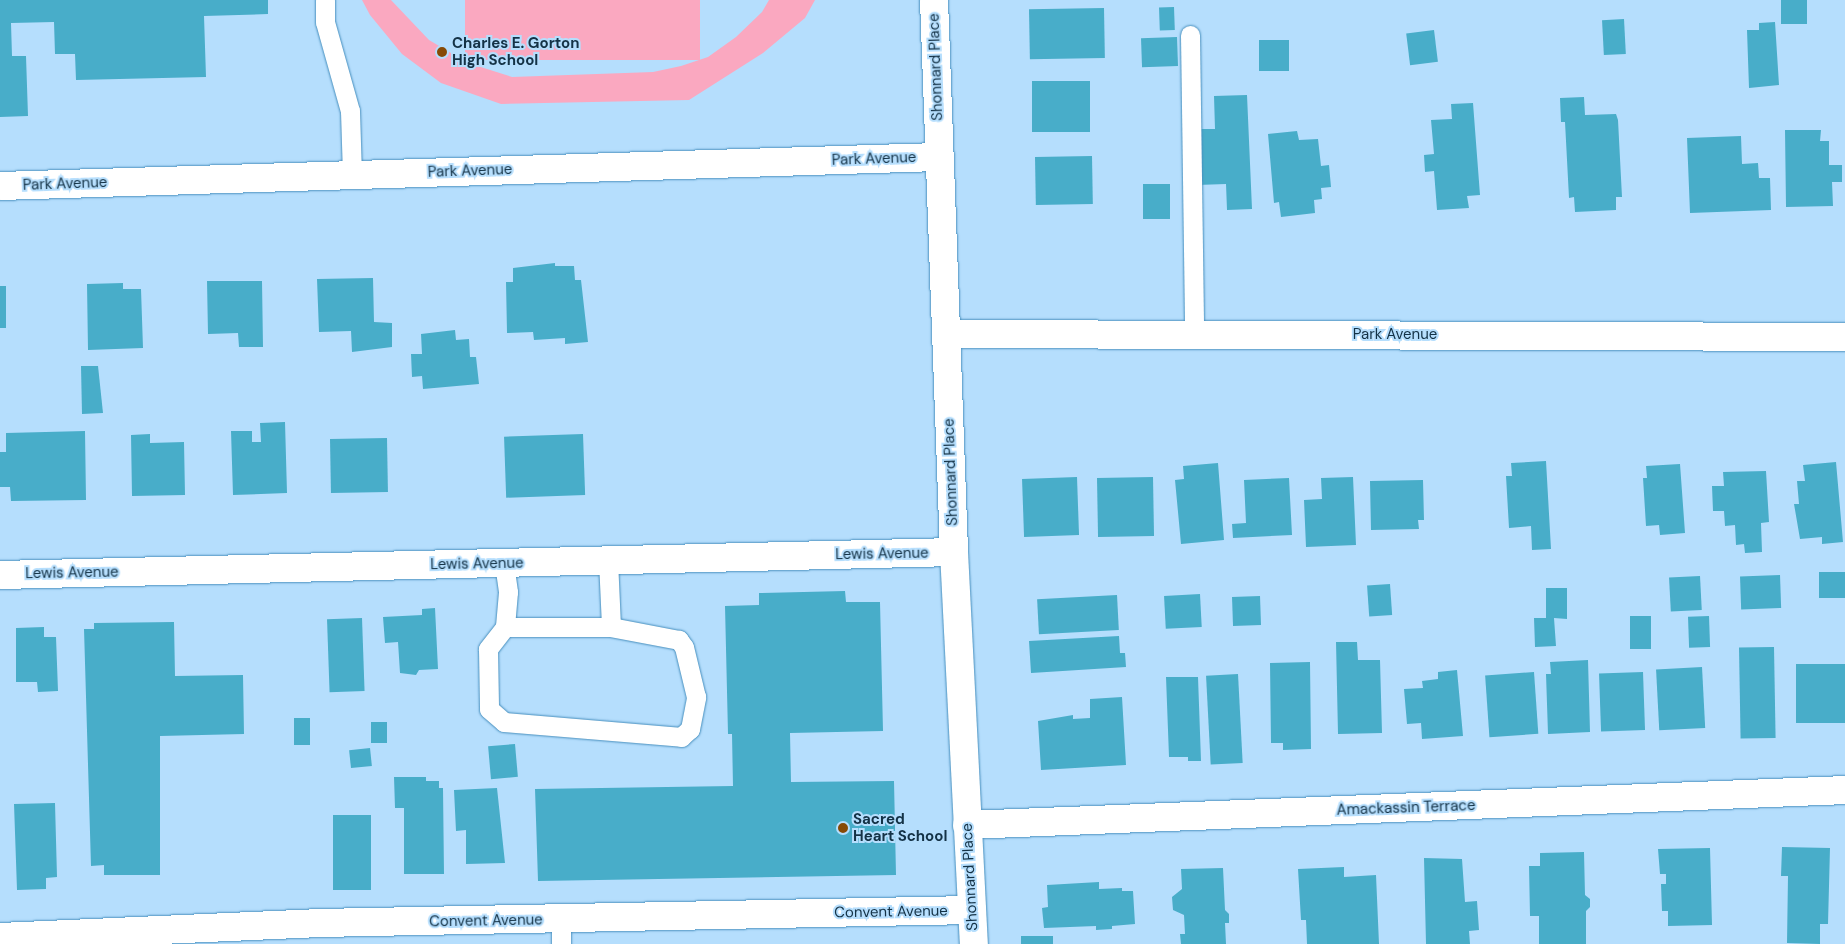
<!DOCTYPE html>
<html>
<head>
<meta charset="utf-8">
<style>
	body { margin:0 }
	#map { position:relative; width:1845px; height:944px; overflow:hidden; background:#b5defd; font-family:"DM Sans",sans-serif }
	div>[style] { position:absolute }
	.green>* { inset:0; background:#faa8c0; transform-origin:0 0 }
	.building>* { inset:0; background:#48adc9; transform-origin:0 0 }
	.roads { filter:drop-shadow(0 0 1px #478fbe) drop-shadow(0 0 1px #478fbe) }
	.lane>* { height:19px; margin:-9.5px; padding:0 9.5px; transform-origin:9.5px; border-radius:9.5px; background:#fff }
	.street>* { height:28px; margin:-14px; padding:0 14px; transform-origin:14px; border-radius:14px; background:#fff }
	.secondary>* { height:28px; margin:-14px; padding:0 14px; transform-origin:14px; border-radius:14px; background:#fff }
	.dots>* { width:14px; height:14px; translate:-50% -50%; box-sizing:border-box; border:2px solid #b5defd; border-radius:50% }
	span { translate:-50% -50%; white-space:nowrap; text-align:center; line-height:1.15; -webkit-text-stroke:4px #b5defd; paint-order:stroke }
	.poi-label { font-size:15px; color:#143246; font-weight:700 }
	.left { translate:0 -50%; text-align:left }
	.street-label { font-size:15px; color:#143246 }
</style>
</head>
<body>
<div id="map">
	<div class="green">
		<i style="clip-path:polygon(362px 0,391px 0,429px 40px,468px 63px,512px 77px,653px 72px,681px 66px,708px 57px,736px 37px,762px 12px,769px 0,815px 0,805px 18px,763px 53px,689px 100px,501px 104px,441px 83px,402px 54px,370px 15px)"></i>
		<i style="left:465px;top:0;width:235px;height:60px"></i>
	</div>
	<div class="building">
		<i style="clip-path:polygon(0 0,268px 0,268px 14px,204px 16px,206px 77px,76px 80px,75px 54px,55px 54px,54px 22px,11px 23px,12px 56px,26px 56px,28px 116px,0 117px)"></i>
		<i style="left:1781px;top:0;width:26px;height:24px"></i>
		<i style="left:1174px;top:7px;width:23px;height:15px;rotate:88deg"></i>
		<i style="left:1104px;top:8px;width:50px;height:75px;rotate:89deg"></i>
		<i style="left:1624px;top:19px;width:35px;height:22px;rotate:87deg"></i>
		<i style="clip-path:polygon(1775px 22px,1779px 85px,1749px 88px,1747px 30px,1759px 30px,1759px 23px)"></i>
		<i style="left:1434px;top:30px;width:32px;height:28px;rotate:83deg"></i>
		<i style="left:1177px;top:37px;width:29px;height:36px;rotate:88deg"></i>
		<i style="left:1259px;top:40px;width:30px;height:31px"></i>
		<i style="left:1090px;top:81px;width:51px;height:58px;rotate:90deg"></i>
		<i style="clip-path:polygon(1247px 95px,1252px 209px,1227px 210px,1226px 184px,1197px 185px,1195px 129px,1215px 129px,1214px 96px)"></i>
		<i style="clip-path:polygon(1584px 97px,1585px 115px,1616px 114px,1618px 120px,1622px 197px,1616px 197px,1616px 210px,1575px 212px,1574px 197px,1569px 198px,1565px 122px,1561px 122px,1560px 98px)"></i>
		<i style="clip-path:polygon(1473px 103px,1480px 195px,1467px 196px,1469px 208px,1437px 210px,1434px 171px,1425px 172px,1424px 155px,1434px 154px,1431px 120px,1452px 119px,1451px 104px)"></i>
		<i style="clip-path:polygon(1785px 130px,1821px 130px,1820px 141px,1829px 141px,1829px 165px,1842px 165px,1842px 182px,1832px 182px,1833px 206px,1786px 207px)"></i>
		<i style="clip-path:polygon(1297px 131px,1299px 140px,1318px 139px,1321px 166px,1329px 165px,1331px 187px,1321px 188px,1322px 199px,1314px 200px,1315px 213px,1281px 217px,1279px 202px,1274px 203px,1268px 134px)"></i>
		<i style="clip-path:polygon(1741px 136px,1742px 164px,1758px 163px,1759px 178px,1770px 178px,1771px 210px,1690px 213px,1687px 138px)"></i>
		<i style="left:1092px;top:156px;width:48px;height:57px;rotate:89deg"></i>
		<i style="left:1143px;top:184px;width:27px;height:35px"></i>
		<i style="clip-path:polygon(555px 263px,555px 266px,574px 266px,575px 280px,581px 280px,588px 342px,565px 344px,565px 338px,534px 340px,533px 332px,507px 333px,506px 282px,513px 282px,513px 268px)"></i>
		<i style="clip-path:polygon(373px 278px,374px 322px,392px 323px,392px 347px,352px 352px,351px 331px,319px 332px,317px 279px)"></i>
		<i style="clip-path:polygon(207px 281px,262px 281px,263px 347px,239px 347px,238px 333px,208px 334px)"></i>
		<i style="clip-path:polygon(123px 283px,123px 289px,141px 289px,143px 348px,88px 350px,87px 284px)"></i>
		<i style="left:0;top:286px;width:6px;height:42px"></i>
		<i style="clip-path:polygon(455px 330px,456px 340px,469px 339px,470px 357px,476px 357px,479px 384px,423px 389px,422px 376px,412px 377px,411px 354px,422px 354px,421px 334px)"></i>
		<i style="clip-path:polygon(81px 366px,98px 366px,103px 413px,82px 414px)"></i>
		<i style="clip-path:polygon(285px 422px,287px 493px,233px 495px,231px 431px,252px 431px,252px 442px,261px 442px,260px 423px)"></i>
		<i style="clip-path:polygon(85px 431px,86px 500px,11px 501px,10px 487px,0 487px,0 452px,6px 452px,6px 433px)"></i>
		<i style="clip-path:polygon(150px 434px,150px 443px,184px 442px,185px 495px,132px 496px,131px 435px)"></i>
		<i style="left:583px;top:434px;width:61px;height:79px;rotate:88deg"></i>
		<i style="left:387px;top:438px;width:54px;height:57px;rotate:89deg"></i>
		<i style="clip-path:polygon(1546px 461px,1551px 549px,1532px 550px,1531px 526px,1509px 528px,1506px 476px,1512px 476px,1511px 463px)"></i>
		<i style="clip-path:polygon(1836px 462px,1843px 542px,1822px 544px,1822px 537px,1800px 539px,1794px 504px,1799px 504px,1797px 481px,1805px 481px,1803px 465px)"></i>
		<i style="clip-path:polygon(1218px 463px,1224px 540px,1181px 544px,1175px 480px,1184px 479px,1183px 466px)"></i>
		<i style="clip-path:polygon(1680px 464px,1685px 533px,1660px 535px,1659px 525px,1646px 526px,1643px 478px,1647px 478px,1646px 466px)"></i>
		<i style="clip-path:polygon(1766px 471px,1769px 522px,1761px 523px,1762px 552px,1745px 553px,1744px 544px,1736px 545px,1735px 525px,1725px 526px,1724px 511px,1713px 511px,1712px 486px,1724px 486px,1723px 472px)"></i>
		<i style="left:1077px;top:477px;width:58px;height:55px;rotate:88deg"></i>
		<i style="left:1153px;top:477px;width:59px;height:56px;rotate:89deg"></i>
		<i style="clip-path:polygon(1353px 477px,1356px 545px,1306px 547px,1304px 500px,1322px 499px,1321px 478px)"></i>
		<i style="clip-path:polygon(1289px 478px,1292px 535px,1233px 538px,1232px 524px,1246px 523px,1244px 480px)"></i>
		<i style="clip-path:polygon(1423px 480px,1424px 520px,1418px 520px,1419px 529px,1371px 530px,1370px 481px)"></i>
		<i style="left:1819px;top:572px;width:26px;height:26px"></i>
		<i style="left:1780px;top:575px;width:33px;height:40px;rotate:88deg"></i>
		<i style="left:1700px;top:576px;width:34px;height:31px;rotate:87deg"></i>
		<i style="left:1390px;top:584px;width:31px;height:23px;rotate:86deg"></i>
		<i style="clip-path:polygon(1546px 588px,1567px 588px,1567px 619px,1554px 618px,1556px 646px,1535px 647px,1534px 618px,1546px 618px)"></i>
		<i style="clip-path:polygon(845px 591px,846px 602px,880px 602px,883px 731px,790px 733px,791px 782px,894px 781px,896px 875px,538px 881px,535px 789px,733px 786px,732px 734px,728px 734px,725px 606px,759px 605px,759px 593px)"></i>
		<i style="left:1200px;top:594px;width:33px;height:36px;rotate:87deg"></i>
		<i style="left:1117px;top:595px;width:35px;height:80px;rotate:87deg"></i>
		<i style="left:1260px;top:596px;width:29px;height:28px;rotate:88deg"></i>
		<i style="clip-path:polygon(435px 608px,438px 669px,419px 670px,416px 675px,400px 673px,398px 642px,385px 643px,383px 617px,422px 615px,422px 609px)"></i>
		<i style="left:1630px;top:616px;width:21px;height:33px"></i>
		<i style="left:1709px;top:616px;width:31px;height:21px;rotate:88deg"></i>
		<i style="left:362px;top:618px;width:73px;height:35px;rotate:88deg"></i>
		<i style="clip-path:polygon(174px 622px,175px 676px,243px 675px,244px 734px,160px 736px,160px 875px,104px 875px,104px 865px,91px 866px,84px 629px,94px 629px,94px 623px)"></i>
		<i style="clip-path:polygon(44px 627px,44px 637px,56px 637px,58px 691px,38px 692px,37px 682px,16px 682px,16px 628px)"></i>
		<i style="clip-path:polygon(1119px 636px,1120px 653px,1125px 653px,1126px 667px,1031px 673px,1029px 641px)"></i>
		<i style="clip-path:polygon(1336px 642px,1357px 642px,1358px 660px,1380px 660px,1382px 733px,1338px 734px)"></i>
		<i style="left:1774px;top:647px;width:91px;height:35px;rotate:89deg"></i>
		<i style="clip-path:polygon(1588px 660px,1590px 732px,1548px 734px,1546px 674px,1551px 674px,1550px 662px)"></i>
		<i style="clip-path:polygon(1310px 662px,1311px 749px,1283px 750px,1283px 743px,1271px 743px,1270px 663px)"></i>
		<i style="left:1845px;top:664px;width:59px;height:49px;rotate:90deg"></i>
		<i style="left:1702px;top:667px;width:61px;height:46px;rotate:87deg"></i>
		<i style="clip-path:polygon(1457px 670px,1463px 736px,1422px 739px,1421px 723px,1407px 724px,1404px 689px,1423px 688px,1422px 681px,1438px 679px,1438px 672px)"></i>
		<i style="left:1534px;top:672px;width:62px;height:49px;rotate:86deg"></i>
		<i style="left:1643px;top:672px;width:58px;height:44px;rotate:88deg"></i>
		<i style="left:1238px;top:674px;width:89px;height:32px;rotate:87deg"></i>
		<i style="clip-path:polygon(1166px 677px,1198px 677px,1201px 761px,1188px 761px,1188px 757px,1169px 757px)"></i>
		<i style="clip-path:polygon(1122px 697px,1126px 765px,1041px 770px,1038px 721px,1073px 715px,1073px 719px,1090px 718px,1090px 699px)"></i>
		<i style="left:294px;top:718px;width:16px;height:27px"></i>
		<i style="left:371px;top:722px;width:16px;height:21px"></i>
		<i style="left:515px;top:744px;width:33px;height:27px;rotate:85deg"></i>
		<i style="left:370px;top:748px;width:18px;height:21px;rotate:84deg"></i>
		<i style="clip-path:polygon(394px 777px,426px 777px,426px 781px,439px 781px,439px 788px,443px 788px,444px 874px,404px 874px,404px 808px,395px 808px)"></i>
		<i style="clip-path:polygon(497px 788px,505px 863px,466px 864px,466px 830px,456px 831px,454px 790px)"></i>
		<i style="clip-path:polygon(55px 803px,57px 877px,46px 878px,46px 889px,17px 890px,14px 804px)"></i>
		<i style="left:333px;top:815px;width:38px;height:75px"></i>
		<i style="clip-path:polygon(1782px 847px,1830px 848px,1828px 924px,1820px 924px,1820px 944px,1787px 943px,1788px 876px,1781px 876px)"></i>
		<i style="clip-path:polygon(1710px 848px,1712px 925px,1668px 926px,1668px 911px,1662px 911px,1661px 884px,1666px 884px,1666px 874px,1660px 874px,1658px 849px)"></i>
		<i style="clip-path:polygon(1584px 852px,1585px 895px,1590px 899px,1590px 907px,1586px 911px,1586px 944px,1539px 944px,1539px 916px,1530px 916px,1529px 866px,1540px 866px,1540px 853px)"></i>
		<i style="clip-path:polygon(1424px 858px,1462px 859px,1465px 902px,1477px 901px,1479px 930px,1469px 931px,1470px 944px,1426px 944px)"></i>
		<i style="clip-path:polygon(1344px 867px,1344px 877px,1376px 875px,1379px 944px,1307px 944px,1306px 920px,1301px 920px,1298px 869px)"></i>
		<i style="clip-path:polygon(1223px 868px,1225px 910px,1229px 914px,1229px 923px,1225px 923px,1226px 944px,1181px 944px,1180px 934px,1185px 934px,1184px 915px,1173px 910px,1172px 897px,1182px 889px,1181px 869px)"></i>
		<i style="clip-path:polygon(1099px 882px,1099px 889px,1122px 888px,1122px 891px,1133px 891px,1135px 924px,1112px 926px,1112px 929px,1096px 930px,1096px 926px,1044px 928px,1042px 908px,1048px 907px,1047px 885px)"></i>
		<i style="left:1053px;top:936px;width:8px;height:32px;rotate:90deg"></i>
	</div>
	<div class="roads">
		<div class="lane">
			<i style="left:325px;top:0;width:22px;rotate:90deg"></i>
			<i style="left:325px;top:22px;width:92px;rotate:74.3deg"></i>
			<i style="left:350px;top:111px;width:64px;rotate:88.2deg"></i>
			<i style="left:1190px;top:35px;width:300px;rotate:89.2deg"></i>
			<i style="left:608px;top:560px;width:67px;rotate:87.4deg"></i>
			<i style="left:504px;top:563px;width:29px;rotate:82deg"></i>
			<i style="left:508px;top:592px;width:35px;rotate:95deg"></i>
			<i style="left:505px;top:627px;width:28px;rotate:128deg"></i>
			<i style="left:488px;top:649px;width:60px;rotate:89deg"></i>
			<i style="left:489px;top:709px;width:20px;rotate:41deg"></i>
			<i style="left:504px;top:722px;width:178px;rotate:4.8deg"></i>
			<i style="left:681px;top:737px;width:12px;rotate:-42deg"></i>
			<i style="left:690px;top:729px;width:33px;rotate:-79deg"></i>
			<i style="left:696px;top:697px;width:51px;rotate:-103.5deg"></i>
			<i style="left:684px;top:647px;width:9px;rotate:-126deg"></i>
			<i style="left:679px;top:640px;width:69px;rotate:-169.2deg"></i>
			<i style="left:611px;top:627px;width:106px;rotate:180deg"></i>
			<i style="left:561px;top:944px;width:24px;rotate:-90deg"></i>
		</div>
		<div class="street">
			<i style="left:0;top:575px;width:954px;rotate:-1.38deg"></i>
			<i style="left:967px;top:825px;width:879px;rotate:-2.28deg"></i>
			<i style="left:0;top:937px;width:319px;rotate:-2.5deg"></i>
			<i style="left:319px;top:923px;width:653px;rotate:-1.14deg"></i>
		</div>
		<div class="secondary">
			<i style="left:934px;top:0;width:552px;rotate:87.92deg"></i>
			<i style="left:954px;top:552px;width:393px;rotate:87.1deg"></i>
			<i style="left:0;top:186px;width:939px;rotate:-1.77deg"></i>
			<i style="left:946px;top:334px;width:899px;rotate:0.19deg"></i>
		</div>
	</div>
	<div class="dots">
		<i style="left:442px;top:52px;background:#864a06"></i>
		<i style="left:843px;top:828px;background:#864a06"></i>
	</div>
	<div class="poi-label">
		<span class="left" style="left:452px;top:52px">Charles E. Gorton<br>High School</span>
		<span class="left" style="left:853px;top:828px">Sacred<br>Heart School</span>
	</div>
	<div class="street-label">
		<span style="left:936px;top:67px;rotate:-92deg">Shonnard Place</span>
		<span style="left:874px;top:159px;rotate:-2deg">Park Avenue</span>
		<span style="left:470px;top:171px;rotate:-2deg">Park Avenue</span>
		<span style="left:65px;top:184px;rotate:-2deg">Park Avenue</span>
		<span style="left:1395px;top:335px">Park Avenue</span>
		<span style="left:951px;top:472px;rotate:-92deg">Shonnard Place</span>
		<span style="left:882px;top:554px;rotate:-1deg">Lewis Avenue</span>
		<span style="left:477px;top:564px;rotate:-1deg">Lewis Avenue</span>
		<span style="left:72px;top:573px;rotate:-1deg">Lewis Avenue</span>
		<span style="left:1406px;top:808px;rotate:-2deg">Amackassin Terrace</span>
		<span style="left:970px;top:877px;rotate:-93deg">Shonnard Place</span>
		<span style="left:891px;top:912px;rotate:-1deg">Convent Avenue</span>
		<span style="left:486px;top:921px;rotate:-1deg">Convent Avenue</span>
	</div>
</div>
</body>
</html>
